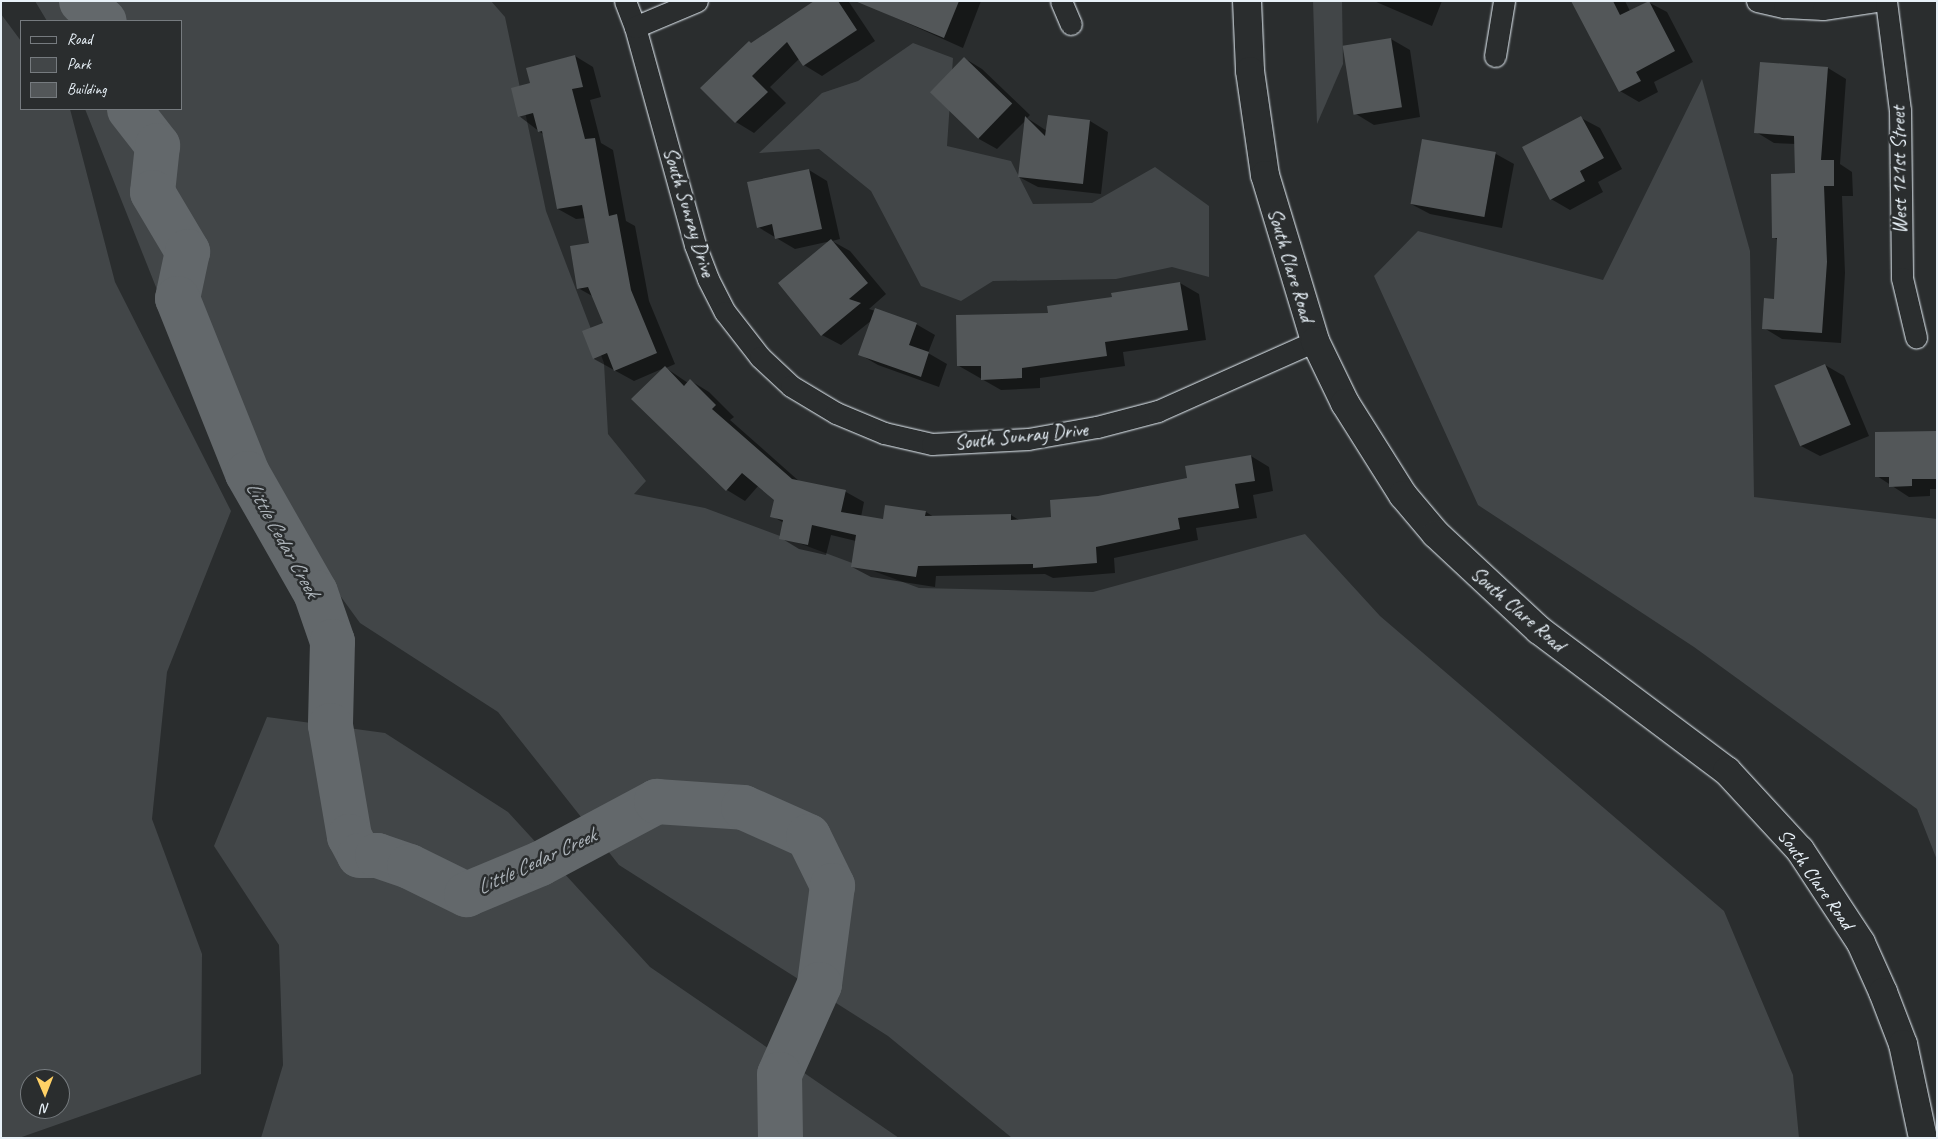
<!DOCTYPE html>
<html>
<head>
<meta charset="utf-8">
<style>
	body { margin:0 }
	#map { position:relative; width:1938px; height:1139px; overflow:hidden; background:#2a2d2e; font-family:Caveat,sans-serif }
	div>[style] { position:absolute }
	.green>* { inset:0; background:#424648 }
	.shadow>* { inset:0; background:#0007 }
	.river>* { height:45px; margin:-22.5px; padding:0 22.5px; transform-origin:22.5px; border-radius:22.5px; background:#63686b }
	.building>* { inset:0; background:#535759; transform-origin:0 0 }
	.roads { filter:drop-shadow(0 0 1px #e8f1f8) drop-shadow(0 0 1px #e8f1f8) }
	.street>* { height:21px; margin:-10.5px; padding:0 10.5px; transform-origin:10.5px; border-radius:10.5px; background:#2a2d2e }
	.secondary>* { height:28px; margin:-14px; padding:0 14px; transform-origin:14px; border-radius:14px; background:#2a2d2e }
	span { translate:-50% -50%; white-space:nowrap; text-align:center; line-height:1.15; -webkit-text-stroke:5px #2a2d2e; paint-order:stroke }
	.street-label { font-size:20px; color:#e8f1f8 }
	.water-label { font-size:21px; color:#acb3b9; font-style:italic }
	.frame { position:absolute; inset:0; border:2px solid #e8f1f8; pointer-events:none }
	.legend { position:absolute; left:20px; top:20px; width:162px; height:90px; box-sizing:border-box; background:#2a2d2e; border:1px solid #767b7f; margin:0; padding:6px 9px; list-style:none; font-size:15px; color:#e8f1f8 }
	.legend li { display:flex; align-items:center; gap:10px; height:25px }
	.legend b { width:25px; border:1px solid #767b7f }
	.north { position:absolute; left:20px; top:1069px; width:50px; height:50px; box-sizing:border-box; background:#2a2d2e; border:1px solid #767b7f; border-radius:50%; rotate:179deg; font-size:14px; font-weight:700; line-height:20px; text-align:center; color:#e8f1f8 }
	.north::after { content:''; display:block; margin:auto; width:18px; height:22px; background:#ffd166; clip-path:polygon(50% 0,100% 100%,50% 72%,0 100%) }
</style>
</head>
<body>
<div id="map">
	<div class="green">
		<i style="clip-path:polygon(35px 1px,491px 1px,505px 17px,546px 211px,604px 363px,608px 434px,646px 481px,634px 494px,705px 508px,919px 588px,1093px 592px,1305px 534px,1380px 616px,1724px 911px,1793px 1075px,1799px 1138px,1012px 1138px,888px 1036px,619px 865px,498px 712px,360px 623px,205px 410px,85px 109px,181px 109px,181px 21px,47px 21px)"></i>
		<i style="clip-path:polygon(1313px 1px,1342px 1px,1343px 64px,1317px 124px)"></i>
		<i style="clip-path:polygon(evenodd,1px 14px,21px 41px,21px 109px,70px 109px,115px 282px,231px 511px,167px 672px,152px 819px,202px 954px,201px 1074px,19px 1138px,1px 1138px,1px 14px,30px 1079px,60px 1079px,60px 1109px,30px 1109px,30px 1079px)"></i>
		<i style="clip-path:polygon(913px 43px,953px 58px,947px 146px,1011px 161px,1033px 204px,1092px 203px,1155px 167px,1209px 206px,1209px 277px,1172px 267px,1116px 279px,993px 281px,961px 301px,921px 286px,871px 191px,819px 149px,759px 153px,822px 93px,858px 81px)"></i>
		<i style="clip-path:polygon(1702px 79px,1750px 251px,1754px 497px,1937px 519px,1937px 860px,1917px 809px,1694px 647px,1478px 505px,1374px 276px,1418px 231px,1603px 280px)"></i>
		<i style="clip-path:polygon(267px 717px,385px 733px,508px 812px,650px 967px,899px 1138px,261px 1138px,283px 1065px,279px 945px,214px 846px)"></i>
	</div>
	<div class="shadow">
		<i style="clip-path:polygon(816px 1px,849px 2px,875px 41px,822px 76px,804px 65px,799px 59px,770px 87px,786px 103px,754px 133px,736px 122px,702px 88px)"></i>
		<i style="clip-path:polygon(889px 1px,981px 1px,963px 48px,885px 13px)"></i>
		<i style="clip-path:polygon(1374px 1px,1442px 1px,1432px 26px)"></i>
		<i style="clip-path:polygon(1586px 1px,1625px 1px,1630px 11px,1648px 2px,1667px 12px,1693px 62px,1654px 82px,1658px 92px,1639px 102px,1620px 91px,1576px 7px)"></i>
		<i style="clip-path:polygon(1391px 39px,1410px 50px,1420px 117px,1374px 125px,1356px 114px)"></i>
		<i style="clip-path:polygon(575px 56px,593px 67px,601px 97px,590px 100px,601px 143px,613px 150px,626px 221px,635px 226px,649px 301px,675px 364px,666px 368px,688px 383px,691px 381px,709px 392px,734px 417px,730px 420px,800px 482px,846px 492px,864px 502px,861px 517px,884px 520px,926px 512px,934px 517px,1011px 515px,1019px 520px,1053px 518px,1098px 498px,1188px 479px,1251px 456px,1269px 467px,1273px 491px,1253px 495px,1257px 518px,1196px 528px,1198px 540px,1114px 558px,1115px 573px,1053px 578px,1045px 574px,936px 576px,935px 587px,871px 577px,852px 567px,856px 541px,831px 535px,826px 555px,799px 549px,781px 538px,784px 523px,772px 516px,775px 500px,759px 485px,745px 501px,727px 490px,664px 368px,634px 381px,594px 359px,584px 332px,605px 324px,594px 297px,578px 288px,591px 244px,586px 218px,576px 219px,558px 209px,544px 135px,519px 116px,532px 84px)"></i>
		<i style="clip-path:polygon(964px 58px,982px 69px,1030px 115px,1027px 118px,1047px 131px,1090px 121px,1108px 132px,1101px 194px,1038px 187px,1019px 177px,1026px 120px,997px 149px,979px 139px)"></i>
		<i style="clip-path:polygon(1828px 68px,1846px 79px,1840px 164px,1852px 172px,1853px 196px,1842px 196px,1845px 273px,1841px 343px,1782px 339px,1764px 328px,1775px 300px,1778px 240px,1773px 237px,1796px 175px,1796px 144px,1774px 143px,1756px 132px)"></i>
		<i style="clip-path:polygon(1581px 118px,1600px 128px,1622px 169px,1598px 182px,1603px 192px,1570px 210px,1551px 199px)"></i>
		<i style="clip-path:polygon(1496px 154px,1514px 164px,1502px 228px,1430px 214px,1411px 204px)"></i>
		<i style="clip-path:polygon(809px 170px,827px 181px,840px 239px,832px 241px,850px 251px,886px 294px,869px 309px,916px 324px,935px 335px,928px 353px,947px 364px,939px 387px,878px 365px,859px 354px,872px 320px,841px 345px,822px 335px,831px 241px,795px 249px,758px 227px)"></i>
		<i style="clip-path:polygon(1180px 283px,1199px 294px,1206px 340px,1123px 352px,1125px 366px,1040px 378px,1040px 388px,1001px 390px,959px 366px,1050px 314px)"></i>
		<i style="clip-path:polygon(1825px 365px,1844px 376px,1869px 436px,1820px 456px,1801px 446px,1776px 386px)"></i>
		<i style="clip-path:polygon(1937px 432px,1937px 489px,1930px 489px,1930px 496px,1909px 497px,1877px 476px)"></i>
	</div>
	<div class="river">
		<i style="left:81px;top:1px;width:30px;rotate:41deg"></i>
		<i style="left:129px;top:109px;width:46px;rotate:52.1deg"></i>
		<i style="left:157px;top:145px;width:47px;rotate:96.1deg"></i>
		<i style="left:152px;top:192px;width:69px;rotate:59.3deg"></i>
		<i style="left:187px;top:251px;width:48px;rotate:102deg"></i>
		<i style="left:177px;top:298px;width:188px;rotate:68.2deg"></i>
		<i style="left:247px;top:473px;width:137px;rotate:60.3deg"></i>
		<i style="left:315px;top:592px;width:52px;rotate:70.9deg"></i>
		<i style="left:332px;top:641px;width:84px;rotate:91.4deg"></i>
		<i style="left:330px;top:725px;width:113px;rotate:80.3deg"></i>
		<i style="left:349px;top:836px;width:21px;rotate:62deg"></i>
		<i style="left:359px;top:855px;width:18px"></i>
		<i style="left:377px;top:855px;width:34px;rotate:19deg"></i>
		<i style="left:409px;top:866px;width:64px;rotate:26.2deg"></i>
		<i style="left:466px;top:894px;width:80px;rotate:-22.7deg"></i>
		<i style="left:540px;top:863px;width:132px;rotate:-28.1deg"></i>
		<i style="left:656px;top:801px;width:87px;rotate:3.9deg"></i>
		<i style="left:743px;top:807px;width:71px;rotate:24deg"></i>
		<i style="left:808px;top:836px;width:55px;rotate:63.9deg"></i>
		<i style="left:832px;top:885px;width:100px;rotate:97.5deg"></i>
		<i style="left:819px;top:984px;width:98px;rotate:114deg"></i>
		<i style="left:779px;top:1074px;width:64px;rotate:89.1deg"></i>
	</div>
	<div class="building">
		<i style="clip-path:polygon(814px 1px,838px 1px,857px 30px,803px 66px,787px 42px,752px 76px,768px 92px,735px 123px,700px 88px,749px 41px,751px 43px)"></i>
		<i style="clip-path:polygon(855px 1px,959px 1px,944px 38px)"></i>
		<i style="clip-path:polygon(1571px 1px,1613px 1px,1620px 15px,1649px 1px,1675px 51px,1636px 72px,1641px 81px,1619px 92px)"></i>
		<i style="left:1391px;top:38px;width:70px;height:49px;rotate:81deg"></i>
		<i style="clip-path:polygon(575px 55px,583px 87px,572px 89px,585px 139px,595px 138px,609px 216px,617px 214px,631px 290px,657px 353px,614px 371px,607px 353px,593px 359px,582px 331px,603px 323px,588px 287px,577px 289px,570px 246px,589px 243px,582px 205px,557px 209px,542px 131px,538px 132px,533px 113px,518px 117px,511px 88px,530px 83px,526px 68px)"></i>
		<i style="left:964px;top:57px;width:67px;height:49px;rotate:44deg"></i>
		<i style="clip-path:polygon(1760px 62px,1828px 67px,1821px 160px,1834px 160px,1834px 186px,1824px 186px,1827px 262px,1822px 333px,1762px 329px,1764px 298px,1774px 299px,1777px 238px,1772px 238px,1771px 174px,1795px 173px,1794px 136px,1754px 133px)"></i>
		<i style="clip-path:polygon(1048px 115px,1090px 120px,1083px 184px,1018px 177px,1025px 116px,1045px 136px)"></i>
		<i style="clip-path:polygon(1581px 116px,1604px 158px,1580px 171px,1585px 181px,1550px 200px,1522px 147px)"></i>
		<i style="left:1422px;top:139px;width:75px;height:66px;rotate:10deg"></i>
		<i style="clip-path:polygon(809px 169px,822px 229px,775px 239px,772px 224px,757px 228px,747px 182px)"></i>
		<i style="clip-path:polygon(831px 239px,868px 283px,849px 299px,861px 303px,821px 336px,778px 283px)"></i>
		<i style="clip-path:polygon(1180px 282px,1188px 330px,1105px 342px,1107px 356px,1022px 368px,1022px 378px,981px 380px,981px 366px,957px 366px,956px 315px,1048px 313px,1047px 306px,1112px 297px,1111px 293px)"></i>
		<i style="clip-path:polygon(875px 308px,917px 323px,909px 345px,929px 352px,921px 377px,858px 355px)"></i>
		<i style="left:1825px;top:364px;width:66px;height:55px;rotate:67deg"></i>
		<i style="clip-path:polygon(665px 366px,684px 386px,690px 379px,716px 405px,712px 409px,792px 479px,846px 490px,841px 512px,883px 519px,885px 505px,926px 511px,925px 516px,1011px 514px,1011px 520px,1051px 517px,1050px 500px,1098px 496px,1187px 478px,1185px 466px,1251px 455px,1255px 481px,1235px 484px,1239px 508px,1178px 518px,1180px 529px,1096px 547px,1097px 563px,1033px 568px,1033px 564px,918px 566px,916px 577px,851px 567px,856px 535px,812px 525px,808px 545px,779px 539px,783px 520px,770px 517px,774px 500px,742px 473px,726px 491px,631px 399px)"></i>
		<i style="clip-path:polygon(1937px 431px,1937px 479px,1912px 479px,1912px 486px,1889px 487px,1889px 477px,1875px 477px,1875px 432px)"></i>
	</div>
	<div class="roads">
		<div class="street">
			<i style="left:625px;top:1px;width:28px;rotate:69deg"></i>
			<i style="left:635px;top:27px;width:226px;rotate:74.6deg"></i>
			<i style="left:695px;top:245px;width:36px;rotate:69deg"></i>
			<i style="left:708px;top:279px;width:37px;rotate:63deg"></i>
			<i style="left:725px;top:312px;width:57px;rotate:52.1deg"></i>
			<i style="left:760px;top:357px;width:42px;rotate:43.1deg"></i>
			<i style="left:791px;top:386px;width:52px;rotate:31deg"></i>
			<i style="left:836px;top:413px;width:52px;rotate:22.6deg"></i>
			<i style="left:884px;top:433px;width:49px;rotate:12.9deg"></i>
			<i style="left:932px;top:444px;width:96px;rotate:-3deg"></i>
			<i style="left:1028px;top:439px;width:70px;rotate:-9.9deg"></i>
			<i style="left:1097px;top:427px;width:63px;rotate:-14.7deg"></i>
			<i style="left:1158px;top:411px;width:172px;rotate:-24deg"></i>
			<i style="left:1061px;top:1px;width:25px;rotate:67deg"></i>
			<i style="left:1757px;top:1px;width:28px;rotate:13deg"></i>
			<i style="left:1784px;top:7px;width:39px;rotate:3deg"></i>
			<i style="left:1823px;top:9px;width:55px;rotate:-8.4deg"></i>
			<i style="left:1886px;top:1px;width:110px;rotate:82.7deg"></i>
			<i style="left:1900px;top:110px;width:168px;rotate:89.3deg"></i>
			<i style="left:1902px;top:278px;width:61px;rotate:76.7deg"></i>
			<i style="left:635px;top:27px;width:67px;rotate:-22.8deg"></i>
			<i style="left:1495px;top:56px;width:56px;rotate:-80.7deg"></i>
		</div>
		<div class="secondary">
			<i style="left:1247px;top:1px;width:70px;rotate:87.5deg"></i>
			<i style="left:1250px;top:71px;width:105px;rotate:81.8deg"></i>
			<i style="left:1265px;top:175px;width:173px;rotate:73.2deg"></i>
			<i style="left:1315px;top:341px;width:69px;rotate:64.2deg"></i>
			<i style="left:1345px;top:403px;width:109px;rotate:57.8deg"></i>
			<i style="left:1403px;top:495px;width:51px;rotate:49.8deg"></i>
			<i style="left:1436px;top:534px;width:141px;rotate:43deg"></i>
			<i style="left:1539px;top:630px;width:235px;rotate:36.9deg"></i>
			<i style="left:1727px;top:771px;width:108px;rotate:47.3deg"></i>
			<i style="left:1800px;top:850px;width:111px;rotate:56.7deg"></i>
			<i style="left:1861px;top:943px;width:54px;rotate:65.8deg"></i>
			<i style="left:1883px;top:992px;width:56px;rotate:69deg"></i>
			<i style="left:1903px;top:1044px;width:96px;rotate:78deg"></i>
		</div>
	</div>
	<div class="street-label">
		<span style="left:1899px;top:170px;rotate:-91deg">West 121st Street</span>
		<span style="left:689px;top:212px;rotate:73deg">South Sunray Drive</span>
		<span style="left:1291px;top:265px;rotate:73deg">South Clare Road</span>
		<span style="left:1021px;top:436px;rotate:-6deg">South Sunray Drive</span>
		<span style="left:1518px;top:609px;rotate:41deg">South Clare Road</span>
		<span style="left:1816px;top:879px;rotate:55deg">South Clare Road</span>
	</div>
	<div class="water-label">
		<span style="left:283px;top:539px;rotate:61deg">Little Cedar Creek</span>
		<span style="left:536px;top:861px;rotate:-25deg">Little Cedar Creek</span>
	</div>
	<div class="frame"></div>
	<ul class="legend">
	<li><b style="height:6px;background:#2a2d2e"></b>Road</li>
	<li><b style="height:14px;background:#424648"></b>Park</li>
	<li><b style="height:14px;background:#535759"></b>Building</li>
	</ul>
	<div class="north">N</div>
</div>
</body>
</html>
